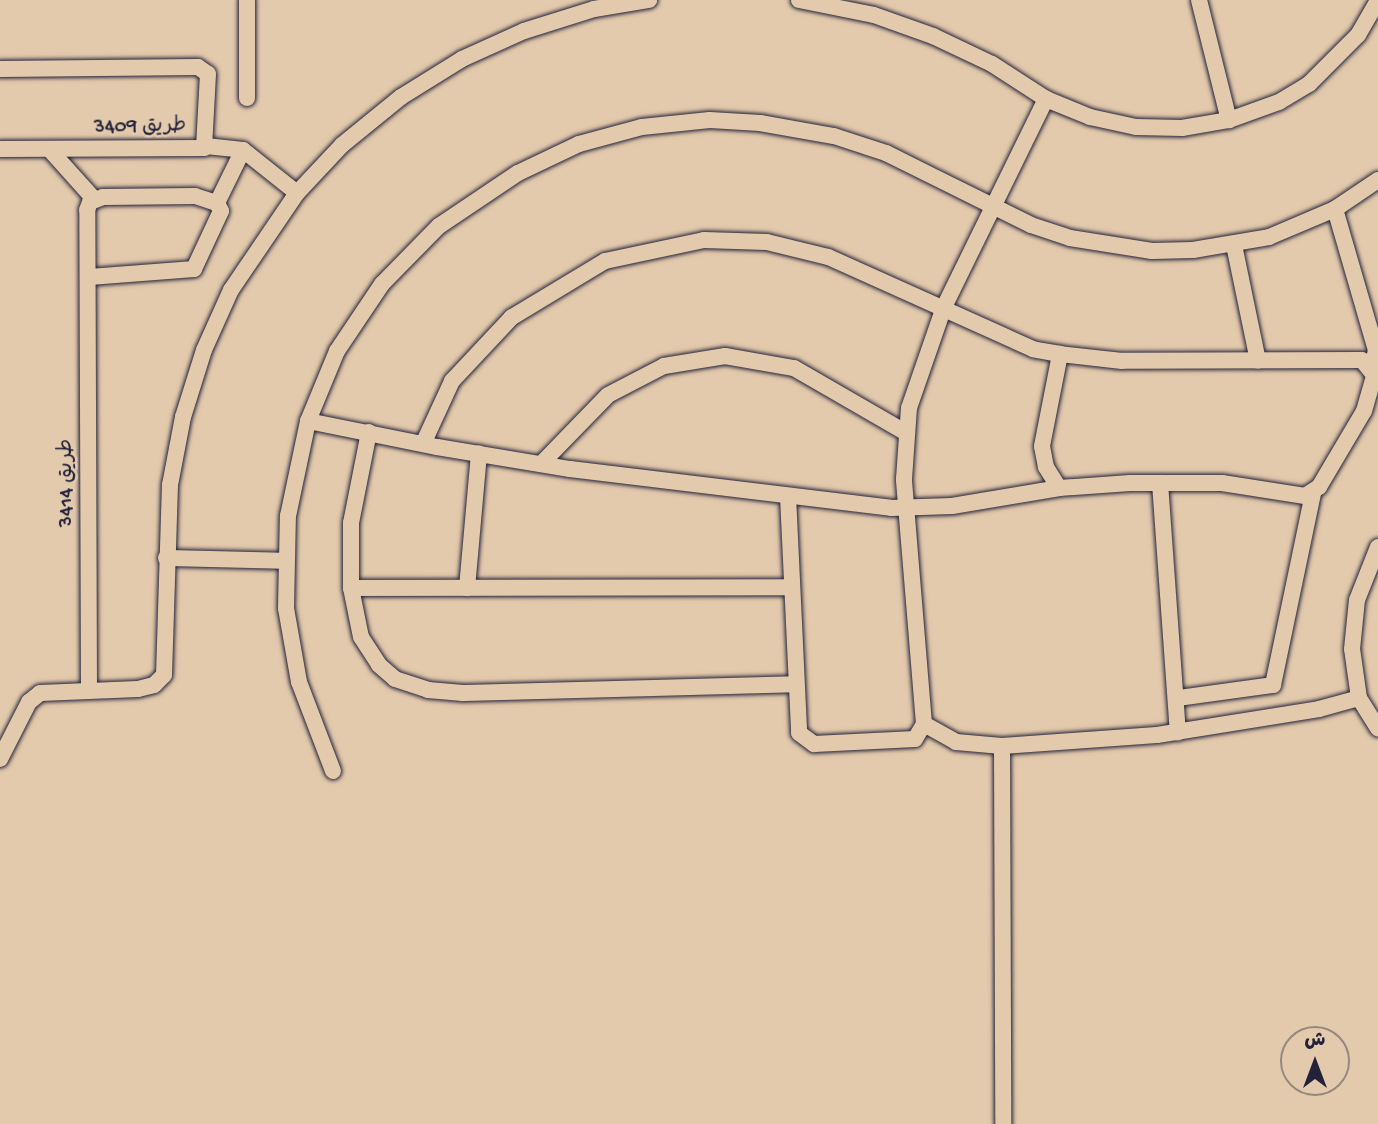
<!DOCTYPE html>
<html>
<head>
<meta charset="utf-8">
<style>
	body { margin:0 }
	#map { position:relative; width:1378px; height:1124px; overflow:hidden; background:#e4caac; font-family:"Gochi Hand","Playpen Sans Arabic",sans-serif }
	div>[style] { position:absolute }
	.roads { filter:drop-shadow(0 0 2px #22223b) drop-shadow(0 0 2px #22223b) }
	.minor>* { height:16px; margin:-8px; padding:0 8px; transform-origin:8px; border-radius:8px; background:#e4caac }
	span { translate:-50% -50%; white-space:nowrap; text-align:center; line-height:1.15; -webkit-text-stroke:5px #e4caac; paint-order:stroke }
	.street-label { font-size:21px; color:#22223b }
	.north { position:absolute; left:1280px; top:1026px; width:70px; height:70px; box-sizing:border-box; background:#e4caac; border:2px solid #96877f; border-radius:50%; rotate:0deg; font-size:19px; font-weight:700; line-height:28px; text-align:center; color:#22223b }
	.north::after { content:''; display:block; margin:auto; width:24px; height:32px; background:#22223b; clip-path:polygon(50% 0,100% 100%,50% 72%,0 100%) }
</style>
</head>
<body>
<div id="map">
	<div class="roads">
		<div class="minor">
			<i style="left:247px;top:0;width:98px;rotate:90deg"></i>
			<i style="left:799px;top:0;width:76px;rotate:11.3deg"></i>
			<i style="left:874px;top:15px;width:63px;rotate:19.6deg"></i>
			<i style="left:933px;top:36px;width:65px;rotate:25.4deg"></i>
			<i style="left:992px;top:64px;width:64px;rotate:32.9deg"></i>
			<i style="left:1046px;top:99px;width:48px;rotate:22.2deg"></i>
			<i style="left:1090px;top:117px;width:47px;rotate:12.3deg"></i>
			<i style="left:1136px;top:127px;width:46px;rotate:1.2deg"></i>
			<i style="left:1182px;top:128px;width:48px;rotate:-9.7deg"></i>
			<i style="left:1229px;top:120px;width:53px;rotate:-19.8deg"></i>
			<i style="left:1279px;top:102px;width:35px;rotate:-31deg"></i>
			<i style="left:1309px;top:84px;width:69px;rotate:-45deg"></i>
			<i style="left:1358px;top:35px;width:39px;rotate:-60deg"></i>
			<i style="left:1199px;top:0;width:124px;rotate:76deg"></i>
			<i style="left:0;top:69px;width:198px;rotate:-0.6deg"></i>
			<i style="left:198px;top:67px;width:12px;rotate:35deg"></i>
			<i style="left:208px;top:74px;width:74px;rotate:93.1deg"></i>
			<i style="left:204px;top:148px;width:204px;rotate:179.7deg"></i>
			<i style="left:206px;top:146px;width:37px;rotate:6deg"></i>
			<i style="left:243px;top:150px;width:69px;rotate:38.5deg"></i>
			<i style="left:50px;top:150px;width:66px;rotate:48.1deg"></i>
			<i style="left:217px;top:203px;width:59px;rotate:-63.9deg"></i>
			<i style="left:1335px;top:209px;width:147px;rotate:73.8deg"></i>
			<i style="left:1376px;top:350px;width:17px;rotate:103deg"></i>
			<i style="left:1234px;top:245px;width:118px;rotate:78.3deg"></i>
			<i style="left:308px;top:421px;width:132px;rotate:11.4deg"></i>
			<i style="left:437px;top:447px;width:135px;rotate:9.4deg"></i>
			<i style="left:570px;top:469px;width:323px;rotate:6.9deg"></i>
			<i style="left:891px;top:508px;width:61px;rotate:-1.9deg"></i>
			<i style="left:952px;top:506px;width:109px;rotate:-9.5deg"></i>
			<i style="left:1059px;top:488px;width:71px;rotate:-4deg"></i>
			<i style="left:1130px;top:483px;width:92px"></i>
			<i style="left:1222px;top:483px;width:84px;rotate:8.9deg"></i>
			<i style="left:1305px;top:496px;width:17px;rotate:-33deg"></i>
			<i style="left:1319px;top:487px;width:88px;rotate:-59.4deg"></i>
			<i style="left:1364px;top:411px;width:37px;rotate:-74deg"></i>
			<i style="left:1374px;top:375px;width:19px;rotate:-129deg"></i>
			<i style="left:1362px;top:360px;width:240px;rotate:179.8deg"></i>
			<i style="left:1122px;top:361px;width:62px;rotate:-173.6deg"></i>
			<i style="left:1060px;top:354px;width:27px;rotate:-170deg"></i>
			<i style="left:1033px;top:349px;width:225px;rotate:-155.8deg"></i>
			<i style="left:828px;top:257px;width:63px;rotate:-166.2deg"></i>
			<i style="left:767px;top:242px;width:63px;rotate:-178.2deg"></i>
			<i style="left:704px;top:240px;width:101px;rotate:168deg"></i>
			<i style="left:605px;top:261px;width:109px;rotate:148.9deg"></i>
			<i style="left:512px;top:317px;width:88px;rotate:133.2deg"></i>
			<i style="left:452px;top:381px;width:69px;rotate:114.7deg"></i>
			<i style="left:369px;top:432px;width:93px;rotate:101.2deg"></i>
			<i style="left:351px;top:523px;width:65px;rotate:90deg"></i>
			<i style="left:351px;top:588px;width:50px;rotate:78.5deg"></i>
			<i style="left:361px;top:637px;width:33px;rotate:57deg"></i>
			<i style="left:379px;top:665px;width:21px;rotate:41deg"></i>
			<i style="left:395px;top:679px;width:35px;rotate:18deg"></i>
			<i style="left:428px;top:690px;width:35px;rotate:5deg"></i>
			<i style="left:463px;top:693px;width:333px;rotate:-1.5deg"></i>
			<i style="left:541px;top:464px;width:96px;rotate:-45.8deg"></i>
			<i style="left:608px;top:395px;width:63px;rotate:-27.4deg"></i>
			<i style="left:664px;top:366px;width:62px;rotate:-9.3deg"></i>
			<i style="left:725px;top:356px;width:70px;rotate:9.9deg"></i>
			<i style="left:794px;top:368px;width:128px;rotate:30deg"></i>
			<i style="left:1160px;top:483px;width:250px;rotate:85.9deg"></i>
			<i style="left:1059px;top:488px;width:25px;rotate:-122deg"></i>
			<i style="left:1046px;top:467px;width:21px;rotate:-101deg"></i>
			<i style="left:1042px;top:446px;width:94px;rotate:-78.9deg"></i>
			<i style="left:788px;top:496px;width:237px;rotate:87.3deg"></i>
			<i style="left:799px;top:733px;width:19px;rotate:36deg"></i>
			<i style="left:814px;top:744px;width:101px;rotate:-2.8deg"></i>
			<i style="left:915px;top:739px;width:17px;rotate:-59deg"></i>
			<i style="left:924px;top:724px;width:246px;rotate:-94.7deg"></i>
			<i style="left:904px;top:479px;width:71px;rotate:-86deg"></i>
			<i style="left:909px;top:408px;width:107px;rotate:-70.9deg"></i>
			<i style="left:944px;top:307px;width:232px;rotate:-63.9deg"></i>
			<i style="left:166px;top:558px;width:119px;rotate:1.4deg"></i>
			<i style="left:351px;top:588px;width:441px;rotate:-0.1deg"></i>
			<i style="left:467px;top:588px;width:135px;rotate:-84.9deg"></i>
			<i style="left:89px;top:689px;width:479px;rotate:-90.2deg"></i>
			<i style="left:87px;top:210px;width:9px;rotate:-69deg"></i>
			<i style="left:90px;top:202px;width:14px;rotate:-21deg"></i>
			<i style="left:103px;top:197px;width:92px;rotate:-0.6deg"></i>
			<i style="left:195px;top:196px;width:23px;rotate:18deg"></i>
			<i style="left:217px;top:203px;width:9px;rotate:63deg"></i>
			<i style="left:221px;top:211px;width:64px;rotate:115deg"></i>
			<i style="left:194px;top:269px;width:105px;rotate:175.6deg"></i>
			<i style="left:1178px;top:698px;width:96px;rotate:-7.8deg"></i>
			<i style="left:1273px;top:685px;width:196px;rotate:-78.2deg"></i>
			<i style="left:1359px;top:698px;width:49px;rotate:-98.1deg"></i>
			<i style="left:1352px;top:649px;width:49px;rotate:-84.2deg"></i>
			<i style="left:1357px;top:600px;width:57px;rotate:-68.4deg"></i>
			<i style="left:924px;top:724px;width:37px;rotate:29deg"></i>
			<i style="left:956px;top:742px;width:46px;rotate:5deg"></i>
			<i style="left:1002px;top:746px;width:155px;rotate:-4.1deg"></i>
			<i style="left:1157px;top:735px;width:164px;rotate:-9.1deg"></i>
			<i style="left:1319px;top:709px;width:41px;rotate:-15.4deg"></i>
			<i style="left:1359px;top:698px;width:36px;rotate:58deg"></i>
			<i style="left:1002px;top:746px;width:378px;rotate:89.8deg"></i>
			<i style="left:0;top:759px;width:64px;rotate:-63deg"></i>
			<i style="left:29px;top:702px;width:14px;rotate:-39deg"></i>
			<i style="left:40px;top:693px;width:98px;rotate:-2.3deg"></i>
			<i style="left:138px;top:689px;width:16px;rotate:-14deg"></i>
			<i style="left:154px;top:685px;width:14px;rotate:-45deg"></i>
			<i style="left:164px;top:675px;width:190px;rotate:-88.2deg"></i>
			<i style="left:170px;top:485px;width:69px;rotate:-79.2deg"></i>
			<i style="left:183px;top:417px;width:70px;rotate:-72.6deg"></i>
			<i style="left:204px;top:350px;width:66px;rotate:-65.8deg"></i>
			<i style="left:231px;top:290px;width:117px;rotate:-55.8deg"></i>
			<i style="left:297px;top:193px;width:66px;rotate:-46.8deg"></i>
			<i style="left:342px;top:145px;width:76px;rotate:-39.1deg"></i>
			<i style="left:401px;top:97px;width:72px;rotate:-31.9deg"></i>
			<i style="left:462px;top:59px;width:68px;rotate:-24.3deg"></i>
			<i style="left:524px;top:31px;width:73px;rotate:-17.4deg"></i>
			<i style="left:594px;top:9px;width:56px;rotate:-9.3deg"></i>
			<i style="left:333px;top:771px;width:95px;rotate:-110.9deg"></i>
			<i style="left:299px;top:682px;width:75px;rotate:-100deg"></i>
			<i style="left:286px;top:608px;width:92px;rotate:-88.8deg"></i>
			<i style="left:288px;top:516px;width:97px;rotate:-78.1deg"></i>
			<i style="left:308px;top:421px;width:76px;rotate:-67.5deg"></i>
			<i style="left:337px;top:351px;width:81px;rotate:-56.1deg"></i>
			<i style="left:382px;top:284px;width:81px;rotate:-45.5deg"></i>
			<i style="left:439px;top:226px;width:95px;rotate:-33.9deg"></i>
			<i style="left:518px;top:173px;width:68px;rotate:-25.4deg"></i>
			<i style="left:579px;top:144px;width:65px;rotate:-15.1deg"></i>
			<i style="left:642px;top:127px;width:68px;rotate:-5.9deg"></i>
			<i style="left:710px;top:120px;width:50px;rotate:3.4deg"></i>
			<i style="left:760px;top:123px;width:75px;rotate:10deg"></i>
			<i style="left:834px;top:136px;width:55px;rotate:18.1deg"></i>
			<i style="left:886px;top:153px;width:162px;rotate:26.4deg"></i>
			<i style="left:1031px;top:225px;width:41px;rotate:18.4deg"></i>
			<i style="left:1070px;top:238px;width:83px;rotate:9deg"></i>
			<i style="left:1152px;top:251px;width:41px;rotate:-1.4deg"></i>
			<i style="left:1193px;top:250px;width:77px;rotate:-9.7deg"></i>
			<i style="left:1269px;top:237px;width:72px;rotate:-23deg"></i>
			<i style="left:1335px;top:209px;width:52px;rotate:-34deg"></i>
		</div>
	</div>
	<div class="street-label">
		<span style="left:140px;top:128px;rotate:-1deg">طريق 3409</span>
		<span style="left:68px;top:483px;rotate:-90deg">طريق 3414</span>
	</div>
	<div class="north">ش</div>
</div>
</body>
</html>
